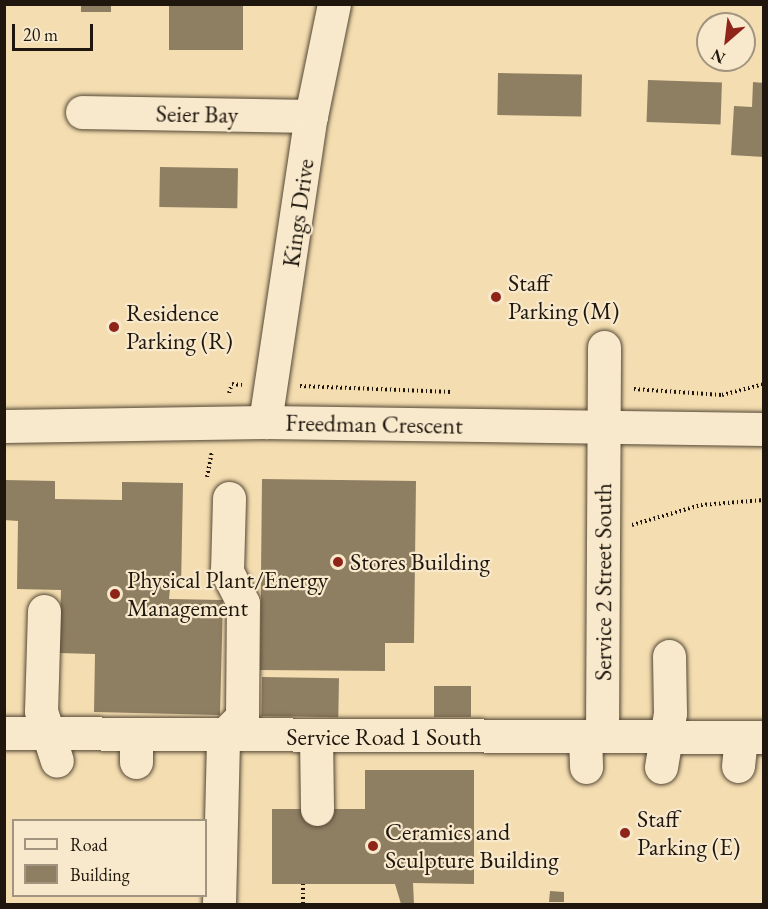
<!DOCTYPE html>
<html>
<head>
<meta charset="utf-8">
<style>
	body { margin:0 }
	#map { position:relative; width:768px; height:909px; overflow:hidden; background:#f4ddb0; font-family:"EB Garamond",serif }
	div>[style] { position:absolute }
	.building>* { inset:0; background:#8e7e62; transform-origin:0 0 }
	.path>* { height:4px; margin-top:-2px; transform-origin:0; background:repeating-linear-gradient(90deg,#1f170e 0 1.5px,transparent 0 4.5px) }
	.roads { filter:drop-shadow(0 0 2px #544836) drop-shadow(0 0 2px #544836) }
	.minor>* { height:33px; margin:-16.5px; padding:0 16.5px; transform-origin:16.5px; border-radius:16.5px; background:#f8e9cc }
	.dots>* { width:16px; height:16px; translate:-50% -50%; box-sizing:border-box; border:3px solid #f8e9cc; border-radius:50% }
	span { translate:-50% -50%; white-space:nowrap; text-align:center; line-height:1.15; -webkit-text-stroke:4.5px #f8e9cc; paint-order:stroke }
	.street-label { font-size:24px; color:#1f170e }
	.poi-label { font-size:24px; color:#1f170e }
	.left { translate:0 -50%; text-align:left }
	.frame { position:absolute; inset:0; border:6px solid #1f170e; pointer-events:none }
	.legend { position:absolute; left:12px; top:819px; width:195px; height:78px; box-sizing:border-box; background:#f8e9cc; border:2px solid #a19580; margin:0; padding:8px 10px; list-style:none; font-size:18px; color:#1f170e }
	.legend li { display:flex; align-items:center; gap:12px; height:30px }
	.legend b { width:30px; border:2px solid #a19580 }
	.north { position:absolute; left:696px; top:12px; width:60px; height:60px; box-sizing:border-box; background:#f8e9cc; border:2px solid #a19580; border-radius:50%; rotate:208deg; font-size:16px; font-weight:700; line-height:24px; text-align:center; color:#1f170e }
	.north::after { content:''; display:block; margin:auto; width:21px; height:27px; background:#8f2418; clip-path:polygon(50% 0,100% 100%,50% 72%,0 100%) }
	.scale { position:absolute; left:12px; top:24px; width:81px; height:27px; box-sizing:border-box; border:3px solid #1f170e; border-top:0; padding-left:8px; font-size:18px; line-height:21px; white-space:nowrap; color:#1f170e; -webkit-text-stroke:4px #f8e9cc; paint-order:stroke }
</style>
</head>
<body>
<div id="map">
	<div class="building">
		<i style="left:81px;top:4px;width:30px;height:8px"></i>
		<i style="left:169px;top:4px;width:74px;height:46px"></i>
		<i style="left:498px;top:73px;width:84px;height:42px;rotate:1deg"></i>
		<i style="left:648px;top:80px;width:74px;height:42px;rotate:2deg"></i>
		<i style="clip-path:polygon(753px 82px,764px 83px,764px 157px,731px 155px,734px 106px,752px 107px)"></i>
		<i style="left:160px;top:167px;width:78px;height:40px;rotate:1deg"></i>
		<i style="clip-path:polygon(262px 479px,416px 481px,414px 643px,385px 643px,385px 671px,260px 670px)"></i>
		<i style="clip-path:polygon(4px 480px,55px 481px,55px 499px,122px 500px,122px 482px,183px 483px,181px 588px,170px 588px,169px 599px,223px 600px,220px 715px,94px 712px,95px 654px,59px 653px,61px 590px,17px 589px,18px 521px,4px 520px)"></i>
		<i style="left:262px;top:677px;width:77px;height:39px;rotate:1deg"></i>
		<i style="left:434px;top:686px;width:37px;height:31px"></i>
		<i style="clip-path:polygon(365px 770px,474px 770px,474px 884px,413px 883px,414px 904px,401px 904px,395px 884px,272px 884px,272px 809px,365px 809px)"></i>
		<i style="clip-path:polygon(550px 891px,564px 892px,564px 902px,549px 902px)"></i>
	</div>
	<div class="path">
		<i style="left:300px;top:386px;width:152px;rotate:2.3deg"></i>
		<i style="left:634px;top:389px;width:88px;rotate:3.9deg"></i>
		<i style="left:722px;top:395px;width:43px;rotate:-14.7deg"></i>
		<i style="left:229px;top:393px;width:9px;rotate:-72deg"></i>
		<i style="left:232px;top:384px;width:10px;rotate:6deg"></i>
		<i style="left:207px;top:477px;width:25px;rotate:-79deg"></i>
		<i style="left:632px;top:525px;width:72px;rotate:-16.2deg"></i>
		<i style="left:701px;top:505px;width:63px;rotate:-4.5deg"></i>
		<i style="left:303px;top:884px;width:20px;rotate:90deg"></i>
	</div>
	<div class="roads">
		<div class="minor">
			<i style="left:82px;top:112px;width:229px;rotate:1deg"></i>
			<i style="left:265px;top:422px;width:309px;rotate:-81.5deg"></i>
			<i style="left:311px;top:116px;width:114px;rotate:-78.4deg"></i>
			<i style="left:4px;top:426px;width:261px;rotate:-0.9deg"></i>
			<i style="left:265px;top:422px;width:499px;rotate:0.8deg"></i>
			<i style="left:44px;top:611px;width:100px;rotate:91.7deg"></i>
			<i style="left:41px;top:711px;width:52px;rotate:72.3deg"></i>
			<i style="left:4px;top:733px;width:760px;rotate:0.3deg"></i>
			<i style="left:136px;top:734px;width:28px;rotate:90deg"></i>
			<i style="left:223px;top:736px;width:27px;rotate:-45deg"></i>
			<i style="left:242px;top:717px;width:114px;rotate:-89.5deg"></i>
			<i style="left:243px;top:603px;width:36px;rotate:-117deg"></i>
			<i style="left:227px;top:571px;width:73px;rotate:-88.4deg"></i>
			<i style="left:316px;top:736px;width:73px;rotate:89.2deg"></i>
			<i style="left:585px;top:736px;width:31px;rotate:88deg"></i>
			<i style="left:602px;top:736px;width:389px;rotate:-89.7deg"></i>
			<i style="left:738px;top:766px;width:29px;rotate:-84deg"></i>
			<i style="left:661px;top:767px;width:55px;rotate:-80.5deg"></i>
			<i style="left:670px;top:713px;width:57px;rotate:-91deg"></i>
			<i style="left:219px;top:904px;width:168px;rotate:-88.6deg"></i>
		</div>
	</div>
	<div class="dots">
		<i style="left:496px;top:297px;background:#8f2418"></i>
		<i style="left:114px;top:327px;background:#8f2418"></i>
		<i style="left:338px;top:562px;background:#8f2418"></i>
		<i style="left:115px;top:594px;background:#8f2418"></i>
		<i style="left:625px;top:833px;background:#8f2418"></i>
		<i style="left:373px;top:846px;background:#8f2418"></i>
	</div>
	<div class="street-label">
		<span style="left:197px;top:114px;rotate:1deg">Seier Bay</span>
		<span style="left:298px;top:213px;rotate:-82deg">Kings Drive</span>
		<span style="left:374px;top:424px;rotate:1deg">Freedman Crescent</span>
		<span style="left:603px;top:582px;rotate:-90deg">Service 2 Street South</span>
		<span style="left:384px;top:737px">Service Road 1 South</span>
	</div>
	<div class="poi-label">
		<span class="left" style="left:508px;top:297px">Staff<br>Parking (M)</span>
		<span class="left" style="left:126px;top:327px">Residence<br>Parking (R)</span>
		<span class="left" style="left:350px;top:562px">Stores Building</span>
		<span class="left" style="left:127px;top:594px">Physical Plant/Energy<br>Management</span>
		<span class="left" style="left:637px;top:833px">Staff<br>Parking (E)</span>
		<span class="left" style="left:385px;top:846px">Ceramics and<br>Sculpture Building</span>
	</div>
	<div class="frame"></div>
	<ul class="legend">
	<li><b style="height:8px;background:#f8e9cc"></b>Road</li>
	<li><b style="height:16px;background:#8e7e62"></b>Building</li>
	</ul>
	<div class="north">N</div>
	<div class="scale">20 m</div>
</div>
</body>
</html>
